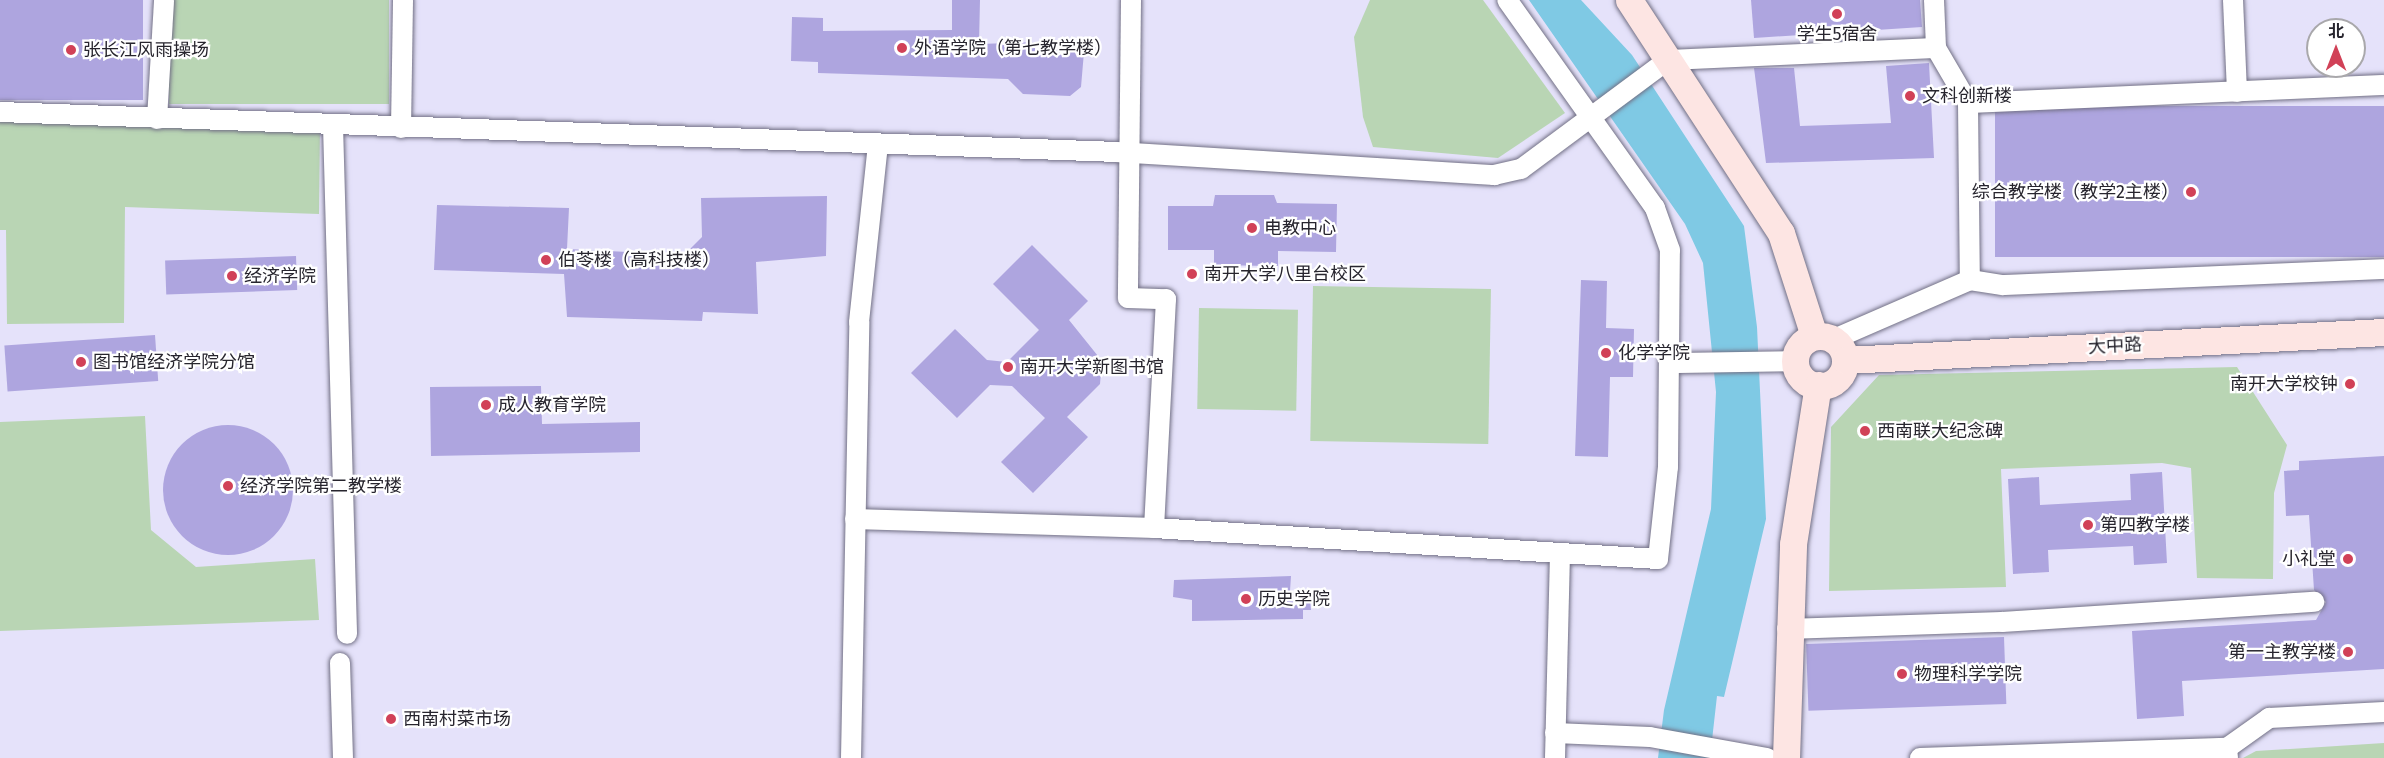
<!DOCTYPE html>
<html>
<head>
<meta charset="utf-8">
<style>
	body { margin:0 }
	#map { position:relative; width:2384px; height:758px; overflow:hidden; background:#e5e2fa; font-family:"Fira Sans","Noto Sans SC",sans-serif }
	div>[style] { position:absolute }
	.green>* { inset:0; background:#b9d5b4; transform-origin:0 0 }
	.water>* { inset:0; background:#7fc9e4 }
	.building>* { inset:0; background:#aea5df; transform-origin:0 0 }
	.round { border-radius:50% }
	.roads { filter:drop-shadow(0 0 2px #727085) drop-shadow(0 0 2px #727085) }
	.street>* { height:20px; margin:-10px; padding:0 10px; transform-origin:10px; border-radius:10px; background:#fff }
	.secondary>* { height:27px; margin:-13.5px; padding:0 13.5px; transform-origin:13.5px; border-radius:13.5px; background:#fde5e3 }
	.secondary>.ring { margin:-13.5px; padding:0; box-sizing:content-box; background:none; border:27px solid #fde5e3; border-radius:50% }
	.dots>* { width:16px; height:16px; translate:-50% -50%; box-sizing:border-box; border:3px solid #fff; border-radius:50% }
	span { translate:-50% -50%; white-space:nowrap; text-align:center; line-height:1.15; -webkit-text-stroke:4.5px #fff; paint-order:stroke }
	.poi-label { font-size:18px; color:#27252e }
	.left { translate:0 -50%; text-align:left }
	.right { translate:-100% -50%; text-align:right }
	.street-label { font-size:18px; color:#27252e }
	.north { position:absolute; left:2306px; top:18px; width:60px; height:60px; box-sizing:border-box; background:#fff; border:2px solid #a9a8ab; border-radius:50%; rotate:0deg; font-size:16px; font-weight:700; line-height:24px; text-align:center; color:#27252e }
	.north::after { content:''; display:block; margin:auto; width:21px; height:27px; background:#d14157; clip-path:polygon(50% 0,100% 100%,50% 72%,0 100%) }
</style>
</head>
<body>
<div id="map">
	<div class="green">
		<i style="left:169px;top:0;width:220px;height:104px"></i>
		<i style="clip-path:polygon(1370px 0,1483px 0,1565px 113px,1498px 158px,1373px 147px,1363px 117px,1354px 37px)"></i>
		<i style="clip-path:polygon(0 111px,320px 122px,319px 214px,125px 207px,124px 323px,7px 324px,6px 230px,0 230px)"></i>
		<i style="left:1313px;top:286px;width:178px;height:155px;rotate:1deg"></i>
		<i style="left:1199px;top:308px;width:99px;height:101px;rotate:1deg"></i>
		<i style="clip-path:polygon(2237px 367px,2287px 445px,2274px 493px,2273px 579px,2197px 578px,2191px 468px,2162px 463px,2001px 469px,2006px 587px,1829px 591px,1831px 427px,1879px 375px)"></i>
		<i style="clip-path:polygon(145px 416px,151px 530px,196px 567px,315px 559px,319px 620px,0 631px,0 422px)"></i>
		<i style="clip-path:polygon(2384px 743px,2384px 758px,2243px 758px,2256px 751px)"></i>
	</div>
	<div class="water">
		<i style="clip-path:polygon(1529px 0,1581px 0,1632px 55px,1744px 226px,1757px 327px,1766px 519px,1724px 697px,1717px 696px,1710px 758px,1658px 758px,1664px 710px,1711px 509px,1716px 392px,1703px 263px,1685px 224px)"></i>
	</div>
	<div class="building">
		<i style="left:0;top:0;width:143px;height:100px"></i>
		<i style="clip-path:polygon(952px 0,980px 0,979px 44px,1069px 41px,1084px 52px,1081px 87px,1070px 96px,1023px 94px,1008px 79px,818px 73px,818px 62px,791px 61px,792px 17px,823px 18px,823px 31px,952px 30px)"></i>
		<i style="clip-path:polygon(1751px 0,1920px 0,1922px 27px,1754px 38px)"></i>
		<i style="clip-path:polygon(1929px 63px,1934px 158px,1766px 163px,1754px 68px,1794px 68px,1800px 126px,1891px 123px,1886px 66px)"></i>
		<i style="left:2384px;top:106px;width:151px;height:389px;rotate:90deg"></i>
		<i style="clip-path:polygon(1215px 195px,1274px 195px,1277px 203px,1337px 204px,1336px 252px,1278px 251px,1278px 266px,1214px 265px,1214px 250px,1168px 250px,1168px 206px,1213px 206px)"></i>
		<i style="clip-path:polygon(827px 196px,826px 256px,756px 262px,758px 314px,703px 312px,702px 321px,567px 317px,564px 274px,434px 270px,437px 205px,569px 208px,567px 249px,628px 252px,638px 258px,678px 261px,702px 237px,701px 198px)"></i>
		<i style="clip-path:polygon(1032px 245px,1088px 301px,1069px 320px,1102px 361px,1100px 384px,1067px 417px,1088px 437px,1033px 493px,1001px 462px,1045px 418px,1012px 386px,990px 385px,957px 418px,911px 373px,955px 329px,987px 360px,1007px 362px,1039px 330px,993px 284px)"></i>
		<i style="left:296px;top:256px;width:34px;height:131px;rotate:88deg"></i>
		<i style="clip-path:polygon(1581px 280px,1607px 281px,1606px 328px,1634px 329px,1633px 377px,1610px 377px,1608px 457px,1575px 456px)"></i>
		<i style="left:155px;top:335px;width:46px;height:151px;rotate:86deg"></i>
		<i style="clip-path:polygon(541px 386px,542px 424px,640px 422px,640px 452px,431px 456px,430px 387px)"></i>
		<i class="round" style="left:163px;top:425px;width:130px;height:130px"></i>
		<i style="clip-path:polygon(2384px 456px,2384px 669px,2182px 681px,2184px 716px,2137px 719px,2132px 631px,2316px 620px,2326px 602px,2314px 590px,2309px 515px,2286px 516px,2284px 471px,2299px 470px,2299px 461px)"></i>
		<i style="clip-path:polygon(2162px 472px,2167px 563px,2134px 565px,2133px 546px,2048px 550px,2049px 572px,2013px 574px,2008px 479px,2039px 477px,2040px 505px,2131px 500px,2130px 474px)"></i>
		<i style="clip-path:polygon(1291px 576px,1290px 591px,1309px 591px,1311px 610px,1303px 610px,1303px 619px,1192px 621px,1192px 600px,1173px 597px,1174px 580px)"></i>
		<i style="left:2004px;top:637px;width:67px;height:198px;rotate:88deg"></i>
	</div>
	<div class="roads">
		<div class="street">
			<i style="left:1131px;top:0;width:298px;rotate:90.6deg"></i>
			<i style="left:1128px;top:298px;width:38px;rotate:2deg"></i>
			<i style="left:1166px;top:299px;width:229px;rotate:93deg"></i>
			<i style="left:1934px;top:0;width:48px;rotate:87.6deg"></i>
			<i style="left:2233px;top:0;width:92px;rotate:87.5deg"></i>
			<i style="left:1968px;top:103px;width:416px;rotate:-2.5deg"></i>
			<i style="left:0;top:112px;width:1117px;rotate:2.05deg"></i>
			<i style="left:1116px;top:152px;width:379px;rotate:3.5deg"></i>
			<i style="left:1494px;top:175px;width:28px;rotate:-13deg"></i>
			<i style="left:1521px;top:169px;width:183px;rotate:-36.6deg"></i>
			<i style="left:1668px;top:60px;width:268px;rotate:-2.6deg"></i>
			<i style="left:1936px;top:48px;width:64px;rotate:59.8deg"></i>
			<i style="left:1968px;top:103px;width:177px;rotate:89.4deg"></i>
			<i style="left:1970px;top:280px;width:148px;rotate:156.5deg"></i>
			<i style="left:157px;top:119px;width:119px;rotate:-86.6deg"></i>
			<i style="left:333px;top:125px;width:509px;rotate:88.42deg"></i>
			<i style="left:401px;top:128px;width:128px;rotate:-89.1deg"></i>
			<i style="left:1970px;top:280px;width:33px;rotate:9deg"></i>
			<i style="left:2003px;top:285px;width:381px;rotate:-2.4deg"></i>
			<i style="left:1672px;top:363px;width:123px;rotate:-0.9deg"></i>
			<i style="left:855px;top:519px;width:299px;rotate:1.7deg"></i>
			<i style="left:1154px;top:528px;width:505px;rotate:3.52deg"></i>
			<i style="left:1658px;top:559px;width:93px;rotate:-83.8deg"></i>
			<i style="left:1668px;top:467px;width:217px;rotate:-89.5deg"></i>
			<i style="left:1670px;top:250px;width:45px;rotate:-109.7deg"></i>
			<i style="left:1655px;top:208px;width:255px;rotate:-125.4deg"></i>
			<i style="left:1787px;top:629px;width:215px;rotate:-1.9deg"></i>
			<i style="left:2002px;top:622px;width:313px;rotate:-3.7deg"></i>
			<i style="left:340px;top:663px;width:95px;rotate:88.2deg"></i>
			<i style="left:1555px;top:733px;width:95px;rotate:2.4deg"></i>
			<i style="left:1650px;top:737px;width:119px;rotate:10.2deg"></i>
			<i style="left:851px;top:758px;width:436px;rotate:-88.9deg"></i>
			<i style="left:859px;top:322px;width:179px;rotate:-83.9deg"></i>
			<i style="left:1555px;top:758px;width:205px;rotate:-88.6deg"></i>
			<i style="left:1920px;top:758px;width:307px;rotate:-1.9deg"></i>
			<i style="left:2228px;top:758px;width:10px;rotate:-96deg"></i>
			<i style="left:2227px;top:748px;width:52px;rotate:-35.5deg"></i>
			<i style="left:2269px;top:718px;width:115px;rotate:-3deg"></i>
		</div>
		<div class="secondary">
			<i style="left:1629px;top:0;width:278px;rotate:56.9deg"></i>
			<i style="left:1781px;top:233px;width:108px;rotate:72.2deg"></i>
			<i class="ring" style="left:1795px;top:336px;width:23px;height:23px"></i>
			<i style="left:1846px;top:360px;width:539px;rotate:-2.98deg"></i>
			<i style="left:1786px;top:758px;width:214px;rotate:-88.1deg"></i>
			<i style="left:1793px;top:544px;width:161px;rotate:-81.1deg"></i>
		</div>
	</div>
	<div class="dots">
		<i style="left:1837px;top:14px;background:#d14157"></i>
		<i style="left:902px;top:48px;background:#d14157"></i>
		<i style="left:71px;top:50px;background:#d14157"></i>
		<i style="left:1910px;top:96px;background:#d14157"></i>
		<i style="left:2191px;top:192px;background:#d14157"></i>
		<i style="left:1252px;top:228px;background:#d14157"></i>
		<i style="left:546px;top:260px;background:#d14157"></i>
		<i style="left:1192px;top:274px;background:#d14157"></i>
		<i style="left:232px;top:276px;background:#d14157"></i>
		<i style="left:1606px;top:353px;background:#d14157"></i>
		<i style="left:81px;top:362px;background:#d14157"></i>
		<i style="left:1008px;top:367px;background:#d14157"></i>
		<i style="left:2350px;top:384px;background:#d14157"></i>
		<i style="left:486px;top:405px;background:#d14157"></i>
		<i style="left:1865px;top:431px;background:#d14157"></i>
		<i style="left:228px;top:486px;background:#d14157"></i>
		<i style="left:2088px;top:525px;background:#d14157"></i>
		<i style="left:2348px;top:559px;background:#d14157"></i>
		<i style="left:1246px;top:599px;background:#d14157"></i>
		<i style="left:2348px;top:652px;background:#d14157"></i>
		<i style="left:1902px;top:674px;background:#d14157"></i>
		<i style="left:391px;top:719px;background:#d14157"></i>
	</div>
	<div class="poi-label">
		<span style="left:1837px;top:34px">学生5宿舍</span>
		<span class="left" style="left:914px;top:48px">外语学院（第七教学楼）</span>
		<span class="left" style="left:83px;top:50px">张长江风雨操场</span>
		<span class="left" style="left:1922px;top:96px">文科创新楼</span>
		<span class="right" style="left:2179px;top:192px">综合教学楼（教学2主楼）</span>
		<span class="left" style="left:1264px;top:228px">电教中心</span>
		<span class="left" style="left:558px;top:260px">伯苓楼（高科技楼）</span>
		<span class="left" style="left:1204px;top:274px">南开大学八里台校区</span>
		<span class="left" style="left:244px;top:276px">经济学院</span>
		<span class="left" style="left:1618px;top:353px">化学学院</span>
		<span class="left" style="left:93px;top:362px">图书馆经济学院分馆</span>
		<span class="left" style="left:1020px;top:367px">南开大学新图书馆</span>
		<span class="right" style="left:2338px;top:384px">南开大学校钟</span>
		<span class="left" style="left:498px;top:405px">成人教育学院</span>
		<span class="left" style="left:1877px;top:431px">西南联大纪念碑</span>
		<span class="left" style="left:240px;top:486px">经济学院第二教学楼</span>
		<span class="left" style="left:2100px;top:525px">第四教学楼</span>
		<span class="right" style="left:2336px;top:559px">小礼堂</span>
		<span class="left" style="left:1258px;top:599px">历史学院</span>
		<span class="right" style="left:2336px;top:652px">第一主教学楼</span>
		<span class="left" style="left:1914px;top:674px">物理科学学院</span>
		<span class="left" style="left:403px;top:719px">西南村菜市场</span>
	</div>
	<div class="street-label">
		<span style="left:2115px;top:346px;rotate:-3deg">大中路</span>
	</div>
	<div class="north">北</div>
</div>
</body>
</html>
